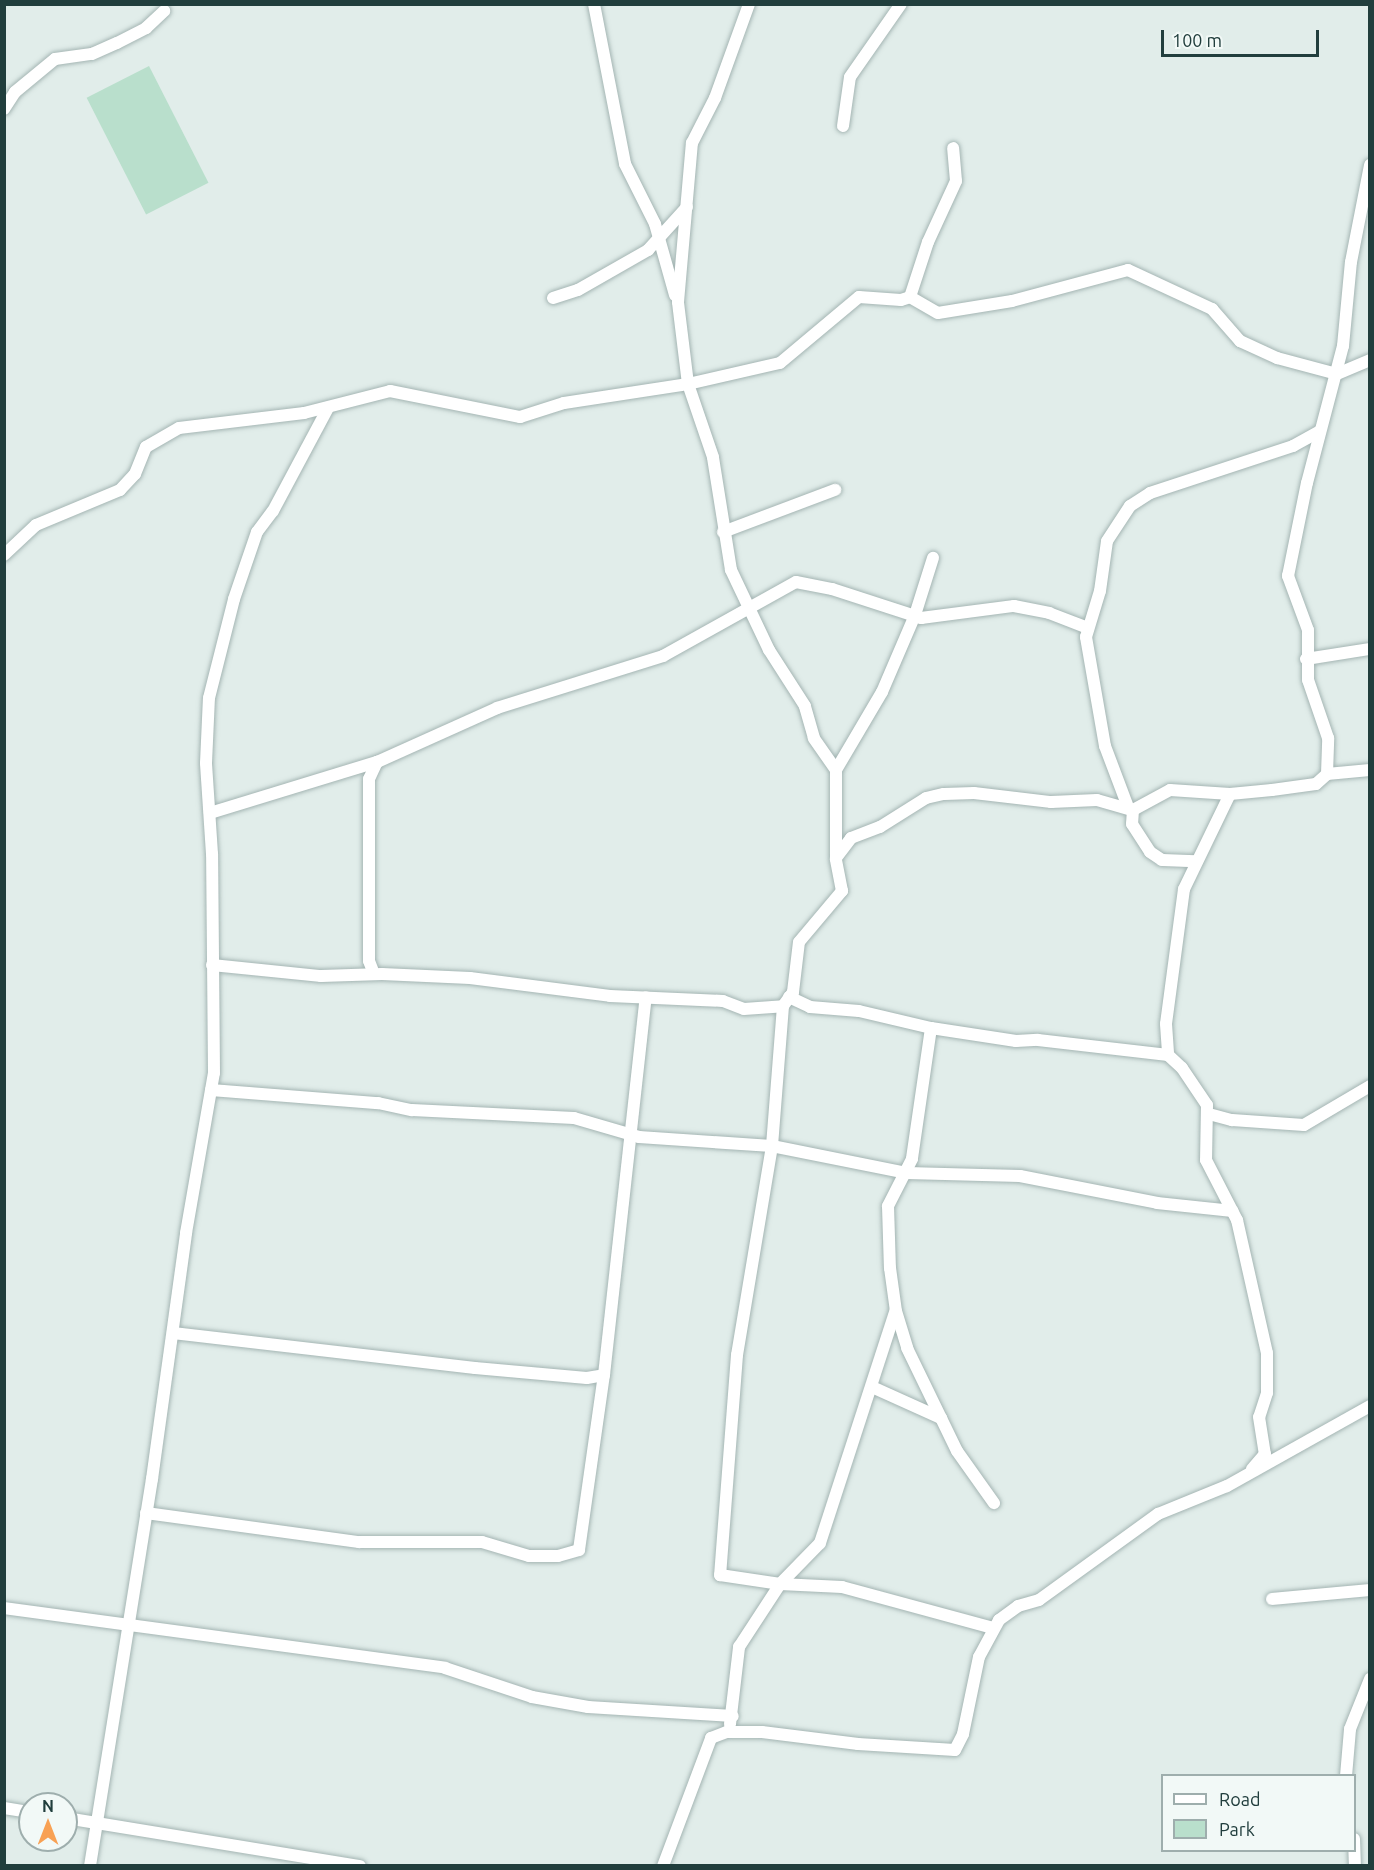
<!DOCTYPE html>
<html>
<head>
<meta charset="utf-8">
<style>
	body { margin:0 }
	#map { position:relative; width:1374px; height:1870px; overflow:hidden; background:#e1edea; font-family:Ubuntu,sans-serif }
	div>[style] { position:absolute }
	.green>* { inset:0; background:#b9dfcc; transform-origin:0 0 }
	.roads { filter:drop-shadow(0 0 2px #a4b5b3) drop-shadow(0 0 2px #a4b5b3) }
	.minor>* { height:12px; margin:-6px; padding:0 6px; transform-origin:6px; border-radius:6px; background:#fff }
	span { translate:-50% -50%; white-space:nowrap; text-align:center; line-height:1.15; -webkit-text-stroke:4.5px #f2f9f7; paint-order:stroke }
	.frame { position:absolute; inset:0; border:6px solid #213e3d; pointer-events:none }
	.legend { position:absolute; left:1161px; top:1774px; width:195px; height:78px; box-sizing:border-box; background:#f2f9f7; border:2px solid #9eaead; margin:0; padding:8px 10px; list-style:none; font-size:18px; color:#213e3d }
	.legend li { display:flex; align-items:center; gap:12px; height:30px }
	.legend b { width:30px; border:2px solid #9eaead }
	.north { position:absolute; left:18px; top:1792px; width:60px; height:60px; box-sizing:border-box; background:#f2f9f7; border:2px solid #9eaead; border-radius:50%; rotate:0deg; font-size:16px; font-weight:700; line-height:24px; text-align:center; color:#213e3d }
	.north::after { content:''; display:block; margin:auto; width:21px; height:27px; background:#f8a154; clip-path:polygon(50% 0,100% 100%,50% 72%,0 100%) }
	.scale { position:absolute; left:1161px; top:30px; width:158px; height:27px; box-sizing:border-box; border:3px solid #213e3d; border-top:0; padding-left:8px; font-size:18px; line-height:21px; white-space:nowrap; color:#213e3d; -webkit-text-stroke:4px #f2f9f7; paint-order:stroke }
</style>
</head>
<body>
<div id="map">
	<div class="green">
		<i style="left:149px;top:66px;width:131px;height:70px;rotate:63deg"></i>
	</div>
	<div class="roads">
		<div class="minor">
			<i style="left:594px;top:4px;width:163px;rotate:79deg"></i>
			<i style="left:625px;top:164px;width:67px;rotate:63.4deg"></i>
			<i style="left:655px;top:224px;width:74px;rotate:74.3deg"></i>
			<i style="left:4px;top:109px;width:20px;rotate:-57deg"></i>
			<i style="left:15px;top:92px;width:52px;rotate:-39.5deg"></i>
			<i style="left:55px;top:59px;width:37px;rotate:-8deg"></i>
			<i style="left:92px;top:54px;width:27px;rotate:-24deg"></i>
			<i style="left:117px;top:43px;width:33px;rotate:-27deg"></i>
			<i style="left:146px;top:28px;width:25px;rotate:-43deg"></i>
			<i style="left:843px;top:126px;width:49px;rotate:-81.9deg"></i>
			<i style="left:850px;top:77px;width:89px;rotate:-55.1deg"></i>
			<i style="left:910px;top:297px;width:32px;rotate:30deg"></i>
			<i style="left:938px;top:313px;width:75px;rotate:-9.2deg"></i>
			<i style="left:1012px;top:301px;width:120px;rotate:-15deg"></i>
			<i style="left:1128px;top:270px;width:93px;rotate:24.9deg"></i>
			<i style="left:1212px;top:309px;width:43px;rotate:48.8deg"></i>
			<i style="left:1240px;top:341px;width:41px;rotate:24.7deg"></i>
			<i style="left:1277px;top:358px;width:62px;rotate:14.9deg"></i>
			<i style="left:1337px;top:374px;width:36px;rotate:-23deg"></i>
			<i style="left:553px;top:298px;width:26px;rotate:-18deg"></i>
			<i style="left:578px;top:290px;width:81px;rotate:-29.7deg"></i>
			<i style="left:648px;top:250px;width:58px;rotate:-47.8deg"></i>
			<i style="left:723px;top:532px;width:120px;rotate:-20.6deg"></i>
			<i style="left:4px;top:555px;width:44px;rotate:-43.2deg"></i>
			<i style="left:36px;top:525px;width:91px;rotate:-22.6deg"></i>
			<i style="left:120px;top:490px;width:22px;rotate:-47deg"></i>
			<i style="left:135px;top:474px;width:29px;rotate:-68deg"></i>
			<i style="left:146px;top:447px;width:38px;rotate:-30deg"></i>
			<i style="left:179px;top:428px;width:126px;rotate:-6.8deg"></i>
			<i style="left:304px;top:413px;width:89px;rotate:-14.3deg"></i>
			<i style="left:390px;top:391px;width:133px;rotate:11.3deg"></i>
			<i style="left:520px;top:417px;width:46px;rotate:-17.7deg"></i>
			<i style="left:564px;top:403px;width:125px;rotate:-8.7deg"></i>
			<i style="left:688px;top:384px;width:94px;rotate:-12.9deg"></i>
			<i style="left:780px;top:363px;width:103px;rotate:-39.9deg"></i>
			<i style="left:859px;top:297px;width:42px;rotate:4.1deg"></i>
			<i style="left:901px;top:300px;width:9px;rotate:-18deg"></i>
			<i style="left:910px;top:297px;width:58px;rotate:-71.9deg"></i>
			<i style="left:928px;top:242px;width:67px;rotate:-65.3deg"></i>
			<i style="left:956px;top:181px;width:33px;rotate:-95deg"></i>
			<i style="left:1306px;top:659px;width:65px;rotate:-8.9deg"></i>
			<i style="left:836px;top:770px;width:91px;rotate:-59.5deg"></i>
			<i style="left:882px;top:692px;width:84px;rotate:-66.8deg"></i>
			<i style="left:915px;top:615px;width:60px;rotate:-72.5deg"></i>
			<i style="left:1327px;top:774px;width:36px;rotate:-88deg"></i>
			<i style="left:1328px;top:738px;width:61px;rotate:-109deg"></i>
			<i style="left:1308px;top:680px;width:50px;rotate:-90deg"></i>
			<i style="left:1308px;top:630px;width:58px;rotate:-110.3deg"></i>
			<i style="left:1288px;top:576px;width:95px;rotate:-78.5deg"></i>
			<i style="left:1307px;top:483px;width:142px;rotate:-75.3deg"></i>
			<i style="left:1343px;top:346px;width:84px;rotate:-84.6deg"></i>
			<i style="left:1351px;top:262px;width:99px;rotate:-78.9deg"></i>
			<i style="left:1230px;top:794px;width:106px;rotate:115.8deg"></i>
			<i style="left:1184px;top:889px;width:136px;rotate:97.6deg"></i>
			<i style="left:1166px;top:1024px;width:31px;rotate:86deg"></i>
			<i style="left:1168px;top:1055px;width:19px;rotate:43deg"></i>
			<i style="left:1182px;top:1068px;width:45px;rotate:56deg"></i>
			<i style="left:1207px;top:1105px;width:55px;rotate:91deg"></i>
			<i style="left:1206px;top:1160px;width:68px;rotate:62.7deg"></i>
			<i style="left:1237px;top:1220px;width:136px;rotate:77.3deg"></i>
			<i style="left:1267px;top:1353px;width:40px;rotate:90deg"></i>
			<i style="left:1267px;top:1393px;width:25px;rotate:108deg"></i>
			<i style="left:1259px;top:1417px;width:37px;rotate:81deg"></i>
			<i style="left:1265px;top:1454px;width:20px;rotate:131deg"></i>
			<i style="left:1128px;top:807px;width:65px;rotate:-110.7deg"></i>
			<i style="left:1105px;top:746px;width:111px;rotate:-99.9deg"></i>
			<i style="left:1086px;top:637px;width:48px;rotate:-73.1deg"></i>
			<i style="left:1100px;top:591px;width:50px;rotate:-82deg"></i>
			<i style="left:1107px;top:541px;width:42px;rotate:-56.7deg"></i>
			<i style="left:1130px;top:506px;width:24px;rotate:-33deg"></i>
			<i style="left:1150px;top:493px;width:151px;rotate:-18.2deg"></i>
			<i style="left:1293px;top:446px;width:31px;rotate:-29deg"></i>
			<i style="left:1133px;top:810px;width:14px;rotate:94deg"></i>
			<i style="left:1132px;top:824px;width:33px;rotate:57deg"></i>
			<i style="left:1150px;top:852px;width:14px;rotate:34deg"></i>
			<i style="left:1162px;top:860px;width:34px;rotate:2deg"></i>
			<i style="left:210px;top:813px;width:175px;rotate:-17deg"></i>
			<i style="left:836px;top:858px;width:25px;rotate:-53deg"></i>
			<i style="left:851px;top:838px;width:31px;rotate:-21deg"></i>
			<i style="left:880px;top:827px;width:54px;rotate:-32.2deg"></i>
			<i style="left:926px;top:798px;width:18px;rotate:-13deg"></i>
			<i style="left:944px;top:794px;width:30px;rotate:-2deg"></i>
			<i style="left:974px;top:793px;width:78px;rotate:6.7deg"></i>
			<i style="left:1051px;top:802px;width:46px;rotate:-2.5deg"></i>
			<i style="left:1097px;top:800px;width:37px;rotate:16deg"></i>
			<i style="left:1133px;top:810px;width:42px;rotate:-28.4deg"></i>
			<i style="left:1170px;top:790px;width:60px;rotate:3.8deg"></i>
			<i style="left:1230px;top:794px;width:42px;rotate:-5.4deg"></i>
			<i style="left:1272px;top:790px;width:44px;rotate:-7.8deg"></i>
			<i style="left:1316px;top:784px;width:15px;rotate:-42deg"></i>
			<i style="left:1327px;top:774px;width:43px;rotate:-5.3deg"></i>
			<i style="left:212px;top:965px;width:110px;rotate:5.8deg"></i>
			<i style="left:321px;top:976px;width:61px;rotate:-1.9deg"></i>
			<i style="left:382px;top:974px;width:88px;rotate:2.6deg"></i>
			<i style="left:470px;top:978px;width:141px;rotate:7.3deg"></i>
			<i style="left:610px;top:996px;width:113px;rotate:2.5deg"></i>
			<i style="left:723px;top:1001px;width:22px;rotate:21deg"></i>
			<i style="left:744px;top:1009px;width:39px;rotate:-4deg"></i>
			<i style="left:783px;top:1006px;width:17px;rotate:-54deg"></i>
			<i style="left:793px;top:992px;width:50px;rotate:-83.2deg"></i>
			<i style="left:799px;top:942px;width:67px;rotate:-49.9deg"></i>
			<i style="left:842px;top:891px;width:33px;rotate:-101deg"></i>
			<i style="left:836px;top:859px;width:89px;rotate:-90deg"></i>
			<i style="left:836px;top:770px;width:39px;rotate:-125deg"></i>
			<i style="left:814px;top:738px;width:33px;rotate:-106deg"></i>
			<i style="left:805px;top:706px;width:67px;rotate:-122.7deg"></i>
			<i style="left:769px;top:650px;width:89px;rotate:-115.4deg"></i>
			<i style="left:731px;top:570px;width:114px;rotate:-99.1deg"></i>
			<i style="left:713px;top:457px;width:77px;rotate:-108.9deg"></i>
			<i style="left:688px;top:384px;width:83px;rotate:-97deg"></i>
			<i style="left:678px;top:302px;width:160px;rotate:-85deg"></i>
			<i style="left:692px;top:143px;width:51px;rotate:-62.9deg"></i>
			<i style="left:715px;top:98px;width:100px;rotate:-70.1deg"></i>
			<i style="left:374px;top:974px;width:14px;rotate:-111deg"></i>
			<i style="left:369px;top:961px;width:182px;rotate:-90deg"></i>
			<i style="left:369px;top:779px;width:19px;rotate:-65deg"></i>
			<i style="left:377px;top:762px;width:132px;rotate:-24.2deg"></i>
			<i style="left:497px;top:708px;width:174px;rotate:-17.4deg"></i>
			<i style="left:663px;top:656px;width:152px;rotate:-29.1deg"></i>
			<i style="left:796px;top:582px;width:37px;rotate:11deg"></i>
			<i style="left:832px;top:589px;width:94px;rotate:18deg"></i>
			<i style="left:921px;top:618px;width:94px;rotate:-7.4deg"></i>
			<i style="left:1014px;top:606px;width:36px;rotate:11deg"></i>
			<i style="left:1049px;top:613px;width:40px;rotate:21deg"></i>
			<i style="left:789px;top:997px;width:23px;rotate:25deg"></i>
			<i style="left:810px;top:1007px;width:49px;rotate:4.7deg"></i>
			<i style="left:859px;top:1011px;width:74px;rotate:13.3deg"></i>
			<i style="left:931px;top:1028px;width:132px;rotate:98.3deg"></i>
			<i style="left:912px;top:1159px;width:53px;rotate:117.1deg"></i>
			<i style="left:888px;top:1206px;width:62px;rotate:88.2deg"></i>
			<i style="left:890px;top:1268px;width:43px;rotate:82.1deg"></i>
			<i style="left:896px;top:1311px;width:39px;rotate:73deg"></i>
			<i style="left:907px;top:1348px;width:114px;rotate:64.1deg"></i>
			<i style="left:957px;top:1451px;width:64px;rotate:54.6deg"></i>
			<i style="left:783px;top:1006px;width:140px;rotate:94.5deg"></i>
			<i style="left:772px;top:1146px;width:212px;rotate:99.5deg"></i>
			<i style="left:737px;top:1355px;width:221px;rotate:94.4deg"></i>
			<i style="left:720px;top:1575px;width:61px;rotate:8.5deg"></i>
			<i style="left:780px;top:1584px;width:62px;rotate:2.8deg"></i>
			<i style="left:842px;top:1587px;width:156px;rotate:15.2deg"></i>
			<i style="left:931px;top:1028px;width:86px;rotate:8.7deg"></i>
			<i style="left:1016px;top:1041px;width:22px;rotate:-3deg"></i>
			<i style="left:1038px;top:1040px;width:131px;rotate:6.6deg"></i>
			<i style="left:211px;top:1090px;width:168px;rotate:4.5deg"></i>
			<i style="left:378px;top:1103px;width:35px;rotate:12deg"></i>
			<i style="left:412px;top:1110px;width:162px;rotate:2.8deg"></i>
			<i style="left:574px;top:1118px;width:68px;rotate:16.3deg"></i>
			<i style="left:639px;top:1137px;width:133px;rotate:3.9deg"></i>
			<i style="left:772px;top:1146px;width:138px;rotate:11.3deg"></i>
			<i style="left:907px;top:1173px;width:113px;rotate:1.5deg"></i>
			<i style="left:1020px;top:1176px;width:140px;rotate:11.1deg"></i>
			<i style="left:1157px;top:1203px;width:76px;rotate:6deg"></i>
			<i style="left:1209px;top:1114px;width:24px;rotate:15deg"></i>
			<i style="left:1232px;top:1120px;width:72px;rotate:4deg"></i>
			<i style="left:1304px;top:1125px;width:77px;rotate:-30.6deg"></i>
			<i style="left:173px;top:1333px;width:304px;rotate:6.6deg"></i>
			<i style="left:475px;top:1368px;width:112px;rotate:5.1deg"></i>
			<i style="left:587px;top:1378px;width:17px;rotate:-10deg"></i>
			<i style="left:872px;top:1387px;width:76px;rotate:24.2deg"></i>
			<i style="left:146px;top:1513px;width:215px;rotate:7.8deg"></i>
			<i style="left:359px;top:1542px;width:123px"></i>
			<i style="left:482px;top:1542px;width:49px;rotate:16.6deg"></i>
			<i style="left:529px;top:1556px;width:29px"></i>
			<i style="left:558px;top:1556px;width:22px;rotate:-16deg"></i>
			<i style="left:579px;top:1550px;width:177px;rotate:-81.9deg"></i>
			<i style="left:604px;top:1375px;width:380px;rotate:-83.7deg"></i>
			<i style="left:1272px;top:1599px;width:98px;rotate:-5.2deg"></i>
			<i style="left:4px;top:1608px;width:445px;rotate:7.7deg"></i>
			<i style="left:445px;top:1668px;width:92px;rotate:18.4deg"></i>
			<i style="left:532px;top:1697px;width:57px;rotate:10.1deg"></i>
			<i style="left:588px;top:1707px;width:145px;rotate:3.6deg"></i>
			<i style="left:730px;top:1724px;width:78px;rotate:-83.3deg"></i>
			<i style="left:739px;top:1647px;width:75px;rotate:-56.9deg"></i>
			<i style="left:780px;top:1584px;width:57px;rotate:-45.7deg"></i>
			<i style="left:820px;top:1543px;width:243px;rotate:-72deg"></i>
			<i style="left:1346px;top:1776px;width:47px;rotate:-85.1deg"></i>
			<i style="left:1350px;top:1729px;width:54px;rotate:-68.2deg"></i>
			<i style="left:4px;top:1808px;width:26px;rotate:9deg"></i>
			<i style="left:66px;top:1818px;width:298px;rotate:9.3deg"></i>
			<i style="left:1354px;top:1839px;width:27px;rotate:88deg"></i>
			<i style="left:90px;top:1866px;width:392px;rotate:-80.9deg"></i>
			<i style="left:152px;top:1479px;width:248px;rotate:-82.1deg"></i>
			<i style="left:186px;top:1233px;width:162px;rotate:-80.1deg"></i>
			<i style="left:214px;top:1073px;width:219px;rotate:-90.5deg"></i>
			<i style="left:212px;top:854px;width:91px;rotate:-93.8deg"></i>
			<i style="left:206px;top:763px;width:65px;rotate:-87.4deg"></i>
			<i style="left:209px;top:698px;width:102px;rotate:-75.8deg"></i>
			<i style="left:234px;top:599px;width:71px;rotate:-71.1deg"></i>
			<i style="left:257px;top:532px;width:26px;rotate:-53deg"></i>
			<i style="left:273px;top:511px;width:117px;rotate:-61.9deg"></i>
			<i style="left:663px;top:1866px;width:137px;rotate:-69.4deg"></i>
			<i style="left:711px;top:1738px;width:17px;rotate:-21deg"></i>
			<i style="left:727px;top:1732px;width:35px"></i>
			<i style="left:762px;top:1732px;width:97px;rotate:7.1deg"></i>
			<i style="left:858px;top:1744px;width:97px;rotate:3.5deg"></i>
			<i style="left:955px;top:1750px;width:18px;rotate:-63deg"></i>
			<i style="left:963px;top:1734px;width:79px;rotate:-78.3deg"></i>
			<i style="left:979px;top:1657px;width:42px;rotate:-61.6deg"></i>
			<i style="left:999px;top:1620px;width:24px;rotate:-36deg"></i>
			<i style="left:1018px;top:1606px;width:22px;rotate:-16deg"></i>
			<i style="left:1039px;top:1600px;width:147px;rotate:-35.9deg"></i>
			<i style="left:1158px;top:1514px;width:74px;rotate:-22.1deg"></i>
			<i style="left:1227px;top:1486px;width:164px;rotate:-29.2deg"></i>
		</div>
	</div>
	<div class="frame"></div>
	<ul class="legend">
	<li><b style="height:8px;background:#fff"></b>Road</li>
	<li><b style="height:16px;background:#b9dfcc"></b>Park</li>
	</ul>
	<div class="north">N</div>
	<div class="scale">100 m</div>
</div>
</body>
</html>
